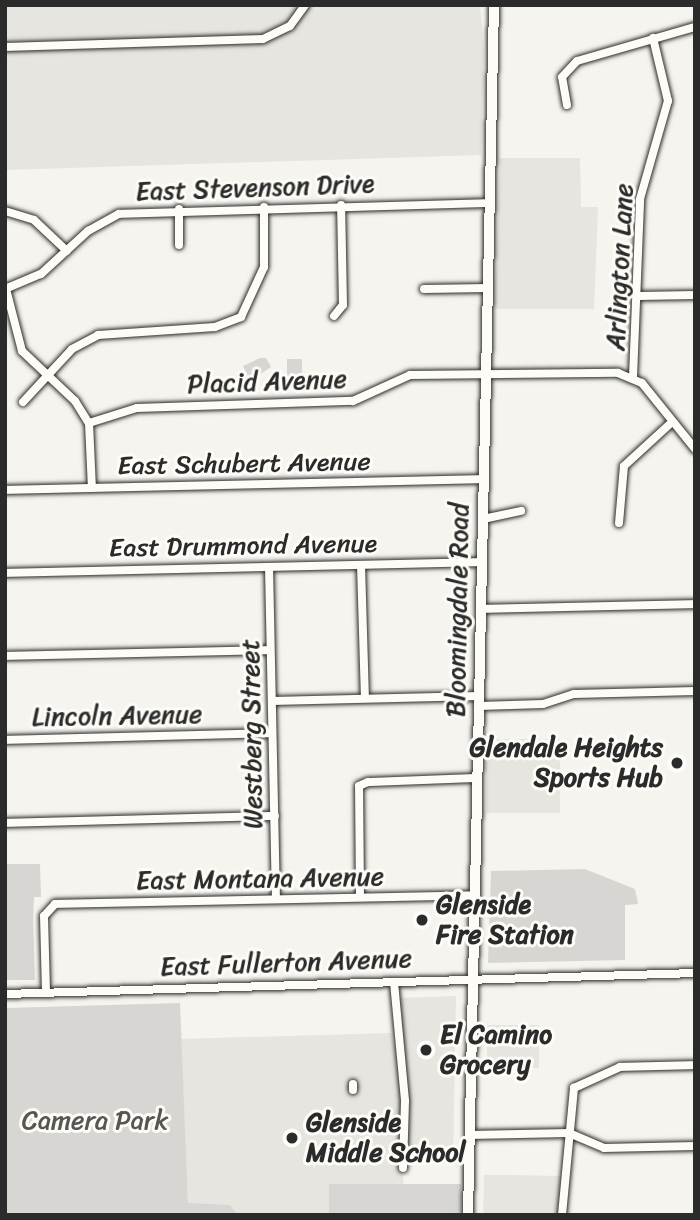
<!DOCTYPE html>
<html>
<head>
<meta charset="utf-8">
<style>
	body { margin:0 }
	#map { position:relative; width:700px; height:1220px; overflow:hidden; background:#f5f4ef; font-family:Sriracha,sans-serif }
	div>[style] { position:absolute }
	.built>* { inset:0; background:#e6e5e0; transform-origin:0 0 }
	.green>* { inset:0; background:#d7d6d2; transform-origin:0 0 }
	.roads { filter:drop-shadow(0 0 2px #2b2b2b) drop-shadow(0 0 2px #2b2b2b) }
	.minor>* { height:8px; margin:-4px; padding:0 4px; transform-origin:4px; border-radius:4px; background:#fdfcf7 }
	.major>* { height:10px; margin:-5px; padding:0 5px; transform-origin:5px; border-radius:5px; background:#fdfcf7 }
	.dots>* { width:19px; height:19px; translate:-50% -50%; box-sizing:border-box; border:4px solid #fdfcf7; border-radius:50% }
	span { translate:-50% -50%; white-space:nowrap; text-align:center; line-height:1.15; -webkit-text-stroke:6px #fdfcf7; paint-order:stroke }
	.street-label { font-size:26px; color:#2b2b2b }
	.poi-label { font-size:26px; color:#2b2b2b; font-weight:700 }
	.right { translate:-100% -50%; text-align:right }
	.left { translate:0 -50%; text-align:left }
	.park-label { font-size:26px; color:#565655 }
	.frame { position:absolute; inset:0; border:7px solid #2b2b2b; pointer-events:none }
</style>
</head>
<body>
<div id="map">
	<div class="built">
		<i style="clip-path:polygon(5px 5px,480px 5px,484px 52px,481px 155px,5px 170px)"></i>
		<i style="clip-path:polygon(500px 158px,580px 158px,581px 207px,598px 207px,594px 309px,495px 309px)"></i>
		<i style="left:486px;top:739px;width:74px;height:74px"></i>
		<i style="clip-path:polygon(456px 996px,453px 1164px,400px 1162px,404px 1184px,329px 1184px,330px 1215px,238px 1215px,230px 1205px,188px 1204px,181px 1039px,391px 1033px,399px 1063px,398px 998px)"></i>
		<i style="left:539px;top:1025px;width:43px;height:52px;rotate:90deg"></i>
		<i style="left:561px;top:1176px;width:39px;height:77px;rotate:91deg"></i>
	</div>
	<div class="green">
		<i style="clip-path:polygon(260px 358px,266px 358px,271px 367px,250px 381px,243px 366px)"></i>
		<i style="left:287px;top:359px;width:15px;height:29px"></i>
		<i style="clip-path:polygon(5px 864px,40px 864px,41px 897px,34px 897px,33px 920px,35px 980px,5px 980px)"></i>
		<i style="clip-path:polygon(585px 869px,635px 889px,638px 904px,625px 905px,625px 960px,488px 963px,491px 871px)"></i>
		<i style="clip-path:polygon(180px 1003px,188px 1203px,230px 1205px,238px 1215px,5px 1215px,5px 1008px)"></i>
		<i style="left:329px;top:1184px;width:132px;height:31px"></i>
	</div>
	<div class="roads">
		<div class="minor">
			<i style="left:5px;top:47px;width:258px;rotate:-1.8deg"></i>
			<i style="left:263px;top:39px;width:30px;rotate:-26deg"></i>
			<i style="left:290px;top:26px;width:26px;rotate:-54deg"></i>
			<i style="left:567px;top:105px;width:28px;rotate:-100deg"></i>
			<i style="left:562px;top:77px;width:22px;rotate:-47deg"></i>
			<i style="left:577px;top:61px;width:123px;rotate:-16.1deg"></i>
			<i style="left:179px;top:209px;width:36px;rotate:90deg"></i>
			<i style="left:5px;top:211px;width:30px;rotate:17deg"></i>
			<i style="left:34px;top:220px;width:45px;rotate:43.2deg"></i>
			<i style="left:5px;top:289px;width:39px;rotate:-23deg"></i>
			<i style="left:41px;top:274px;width:64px;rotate:-42.5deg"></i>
			<i style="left:88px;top:231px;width:35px;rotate:-29deg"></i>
			<i style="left:119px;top:214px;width:371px;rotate:-1.7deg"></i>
			<i style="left:6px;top:289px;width:64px;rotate:75.5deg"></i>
			<i style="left:22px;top:351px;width:73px;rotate:43.3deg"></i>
			<i style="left:75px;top:401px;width:26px;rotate:58deg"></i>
			<i style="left:89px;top:423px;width:65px;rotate:87.4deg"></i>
			<i style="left:424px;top:289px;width:64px;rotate:-0.9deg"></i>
			<i style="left:639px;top:296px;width:56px;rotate:-1deg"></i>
			<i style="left:334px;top:316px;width:14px;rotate:-51deg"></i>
			<i style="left:343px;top:305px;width:100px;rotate:-91.1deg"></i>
			<i style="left:633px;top:377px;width:178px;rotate:-87.7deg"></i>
			<i style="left:640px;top:199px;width:102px;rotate:-74.1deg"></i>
			<i style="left:668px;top:101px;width:65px;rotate:-103.4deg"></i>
			<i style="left:23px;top:402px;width:72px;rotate:-47.2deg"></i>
			<i style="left:72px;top:349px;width:30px;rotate:-28deg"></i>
			<i style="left:98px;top:335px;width:117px;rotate:-3.9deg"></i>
			<i style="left:215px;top:327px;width:28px;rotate:-21deg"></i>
			<i style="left:241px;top:317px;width:55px;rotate:-65.3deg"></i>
			<i style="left:264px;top:267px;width:60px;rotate:-90deg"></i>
			<i style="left:89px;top:423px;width:50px;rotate:-17.4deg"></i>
			<i style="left:137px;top:408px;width:216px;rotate:-1.9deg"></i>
			<i style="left:353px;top:401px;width:63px;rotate:-24.5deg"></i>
			<i style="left:410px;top:375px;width:208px;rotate:-0.6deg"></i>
			<i style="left:618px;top:373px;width:26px;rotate:23deg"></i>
			<i style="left:642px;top:383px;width:85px;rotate:51.2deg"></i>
			<i style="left:5px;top:490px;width:479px;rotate:-1.3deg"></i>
			<i style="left:483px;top:519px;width:39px;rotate:-12deg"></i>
			<i style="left:619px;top:523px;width:57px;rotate:-85deg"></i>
			<i style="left:624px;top:466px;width:65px;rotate:-42.5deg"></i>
			<i style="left:361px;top:565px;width:133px;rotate:88.3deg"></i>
			<i style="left:269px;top:567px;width:332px;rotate:88.8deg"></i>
			<i style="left:5px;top:573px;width:477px;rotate:-1.3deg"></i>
			<i style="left:481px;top:609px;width:214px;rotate:-1.3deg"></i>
			<i style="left:5px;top:656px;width:265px;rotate:-1.3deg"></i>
			<i style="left:272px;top:701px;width:207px;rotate:-1.4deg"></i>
			<i style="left:479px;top:706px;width:64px;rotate:-1.8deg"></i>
			<i style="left:543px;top:704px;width:33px;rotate:-18deg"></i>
			<i style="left:574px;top:694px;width:121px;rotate:-1.4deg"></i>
			<i style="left:5px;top:740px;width:267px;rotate:-1.5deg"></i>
			<i style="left:5px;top:823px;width:270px;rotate:-1.5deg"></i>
			<i style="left:360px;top:897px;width:111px;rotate:-90.5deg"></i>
			<i style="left:359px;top:786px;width:10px;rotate:-24deg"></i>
			<i style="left:368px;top:782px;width:109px;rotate:-2.1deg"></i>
			<i style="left:394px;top:982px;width:120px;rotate:84.7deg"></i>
			<i style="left:405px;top:1101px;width:67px;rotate:91.7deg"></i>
			<i style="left:46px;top:992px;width:76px;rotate:-91.5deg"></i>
			<i style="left:44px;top:916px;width:16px;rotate:-47deg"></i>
			<i style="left:55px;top:904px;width:419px;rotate:-1.2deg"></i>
			<i style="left:5px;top:994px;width:690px;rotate:-1.74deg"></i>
			<i style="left:353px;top:1084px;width:6px;rotate:90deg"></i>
			<i style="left:469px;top:1135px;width:100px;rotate:-1.1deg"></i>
			<i style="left:569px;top:1133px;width:38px;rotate:23deg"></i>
			<i style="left:604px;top:1148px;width:91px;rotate:-1.3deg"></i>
			<i style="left:562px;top:1215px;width:128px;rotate:-84.6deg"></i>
			<i style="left:574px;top:1088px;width:51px;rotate:-24.5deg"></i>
			<i style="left:620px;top:1067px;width:75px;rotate:-1.5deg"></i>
		</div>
		<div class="major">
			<i style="left:468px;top:1215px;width:1210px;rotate:-88.77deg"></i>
		</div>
	</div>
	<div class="dots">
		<i style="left:677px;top:763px;background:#2b2b2b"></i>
		<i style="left:422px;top:920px;background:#2b2b2b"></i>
		<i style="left:426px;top:1050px;background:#2b2b2b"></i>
		<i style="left:292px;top:1138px;background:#2b2b2b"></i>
	</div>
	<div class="street-label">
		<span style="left:255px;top:188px;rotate:-2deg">East Stevenson Drive</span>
		<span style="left:620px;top:267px;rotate:-87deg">Arlington Lane</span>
		<span style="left:267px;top:382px;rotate:-2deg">Placid Avenue</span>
		<span style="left:244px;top:464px;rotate:-1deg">East Schubert Avenue</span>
		<span style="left:243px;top:546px;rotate:-1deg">East Drummond Avenue</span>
		<span style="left:458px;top:610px;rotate:-89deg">Bloomingdale Road</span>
		<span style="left:117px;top:716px;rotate:-1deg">Lincoln Avenue</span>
		<span style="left:252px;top:734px;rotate:-91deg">Westberg Street</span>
		<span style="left:260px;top:879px;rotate:-1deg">East Montana Avenue</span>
		<span style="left:286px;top:963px;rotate:-2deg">East Fullerton Avenue</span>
	</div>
	<div class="poi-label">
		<span class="right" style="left:663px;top:763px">Glendale Heights<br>Sports Hub</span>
		<span class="left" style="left:436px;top:920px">Glenside<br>Fire Station</span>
		<span class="left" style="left:440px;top:1050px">El Camino<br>Grocery</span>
		<span class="left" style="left:306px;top:1138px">Glenside<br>Middle School</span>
	</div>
	<div class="park-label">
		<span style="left:95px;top:1121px">Camera Park</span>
	</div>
	<div class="frame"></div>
</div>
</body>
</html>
